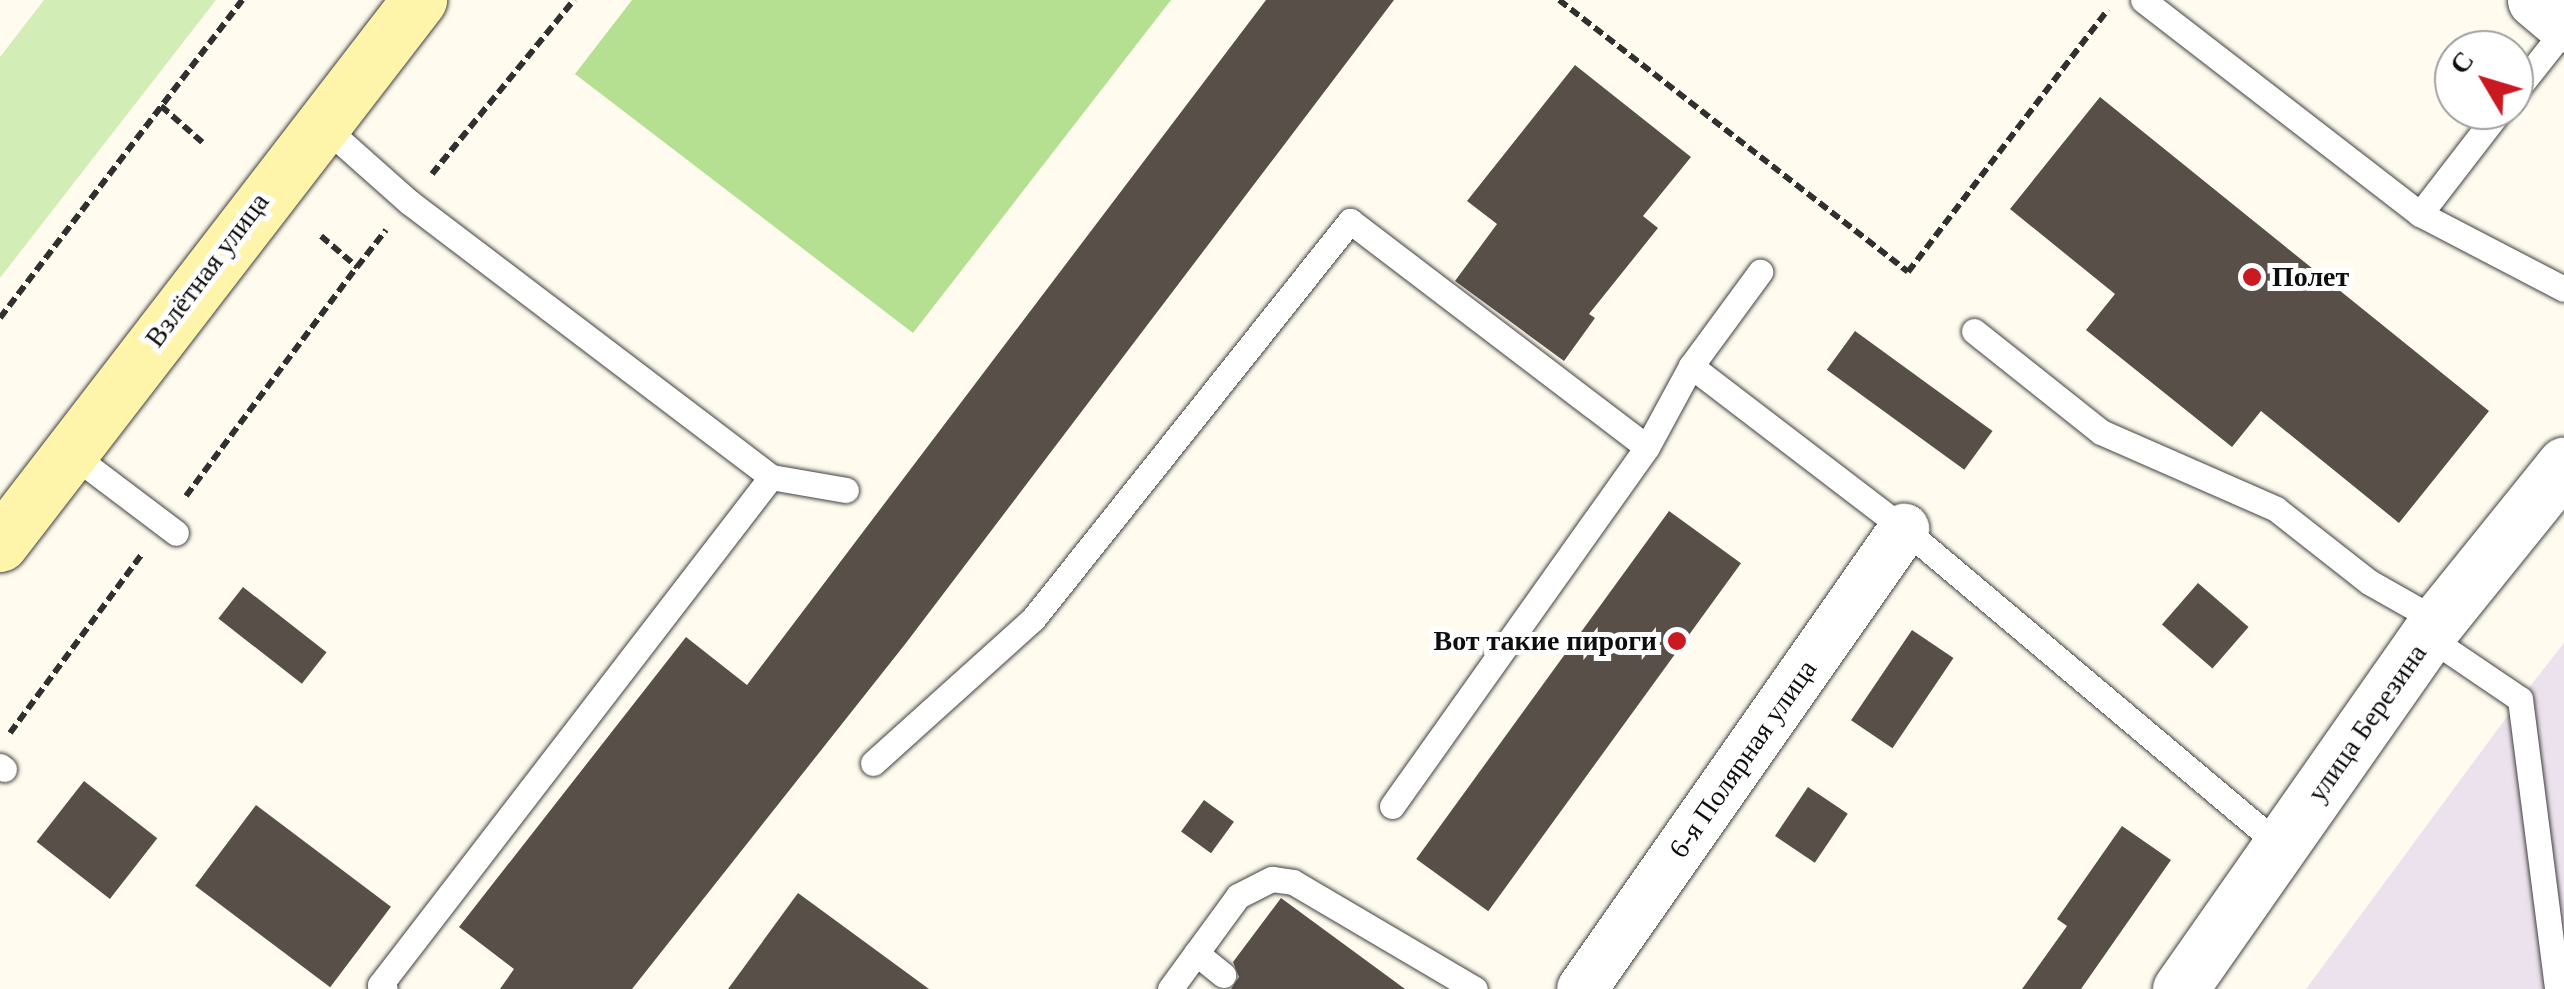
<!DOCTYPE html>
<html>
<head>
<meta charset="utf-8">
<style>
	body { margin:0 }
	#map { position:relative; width:2564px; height:989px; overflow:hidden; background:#fffcef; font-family:"Times New Roman",serif }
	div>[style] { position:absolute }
	.industrial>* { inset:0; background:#ece2ed }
	.green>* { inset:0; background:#d2edb5 }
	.forest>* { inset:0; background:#b5e092 }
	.building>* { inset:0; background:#584f49; transform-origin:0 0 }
	.path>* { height:6px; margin-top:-3px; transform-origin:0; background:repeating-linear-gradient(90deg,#303030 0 10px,transparent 0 15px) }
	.roads { filter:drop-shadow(0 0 2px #414141) drop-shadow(0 0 2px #414141) }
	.service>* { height:25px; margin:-12.5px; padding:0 12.5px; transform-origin:12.5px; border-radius:12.5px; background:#fff }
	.minor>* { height:50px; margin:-25px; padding:0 25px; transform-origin:25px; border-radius:25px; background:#fff }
	.tertiary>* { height:55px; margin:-27.5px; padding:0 27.5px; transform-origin:27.5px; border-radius:27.5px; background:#fff }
	.secondary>* { height:55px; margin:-27.5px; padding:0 27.5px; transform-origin:27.5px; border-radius:27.5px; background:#fff5aa }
	.dots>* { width:28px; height:28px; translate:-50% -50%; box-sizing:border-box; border:5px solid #fff; border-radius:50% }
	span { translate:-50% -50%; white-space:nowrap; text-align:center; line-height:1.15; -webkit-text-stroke:10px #fff; paint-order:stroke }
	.street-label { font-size:28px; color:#0e0e0e }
	.poi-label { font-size:28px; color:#0e0e0e; font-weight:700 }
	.left { translate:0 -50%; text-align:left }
	.right { translate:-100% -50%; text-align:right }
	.north { position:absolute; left:2434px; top:30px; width:100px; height:100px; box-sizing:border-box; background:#fff; border:2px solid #9f9f9f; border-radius:50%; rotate:308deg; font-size:28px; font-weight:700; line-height:40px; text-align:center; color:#0e0e0e }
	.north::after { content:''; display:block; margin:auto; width:35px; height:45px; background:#cb1922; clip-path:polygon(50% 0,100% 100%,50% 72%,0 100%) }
</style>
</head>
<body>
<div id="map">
	<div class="industrial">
		<i style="clip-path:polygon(2564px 643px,2564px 989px,2306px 989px,2520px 699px)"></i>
	</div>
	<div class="green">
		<i style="clip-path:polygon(44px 0,216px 0,0 278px,0 57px)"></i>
	</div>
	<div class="forest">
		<i style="clip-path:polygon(632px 0,1171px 0,913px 333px,575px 74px)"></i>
	</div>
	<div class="building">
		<i style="clip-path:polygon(1266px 0,1394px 0,906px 643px,632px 989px,500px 989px,514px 969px,459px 927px,686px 637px,747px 685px)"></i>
		<i style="clip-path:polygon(1575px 65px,1691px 157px,1643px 216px,1658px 228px,1589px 314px,1595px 318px,1564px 361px,1455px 281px,1497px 224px,1467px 201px)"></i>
		<i style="clip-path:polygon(2100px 97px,2489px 411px,2399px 523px,2261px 411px,2232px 447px,2086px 330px,2115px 294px,2010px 209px)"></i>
		<i style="left:1855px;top:331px;width:170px;height:48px;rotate:36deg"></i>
		<i style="left:1669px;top:511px;width:89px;height:430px;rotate:36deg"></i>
		<i style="left:2198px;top:583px;width:67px;height:55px;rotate:41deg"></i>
		<i style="left:243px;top:587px;width:106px;height:40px;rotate:38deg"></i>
		<i style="left:1912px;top:630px;width:50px;height:109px;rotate:34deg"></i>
		<i style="left:84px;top:781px;width:93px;height:77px;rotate:38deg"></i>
		<i style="left:1808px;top:787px;width:48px;height:59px;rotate:34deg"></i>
		<i style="left:1204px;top:800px;width:37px;height:39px;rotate:36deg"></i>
		<i style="left:256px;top:805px;width:169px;height:101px;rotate:37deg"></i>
		<i style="clip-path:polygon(2122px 826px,2171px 860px,2081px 989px,2022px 989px,2067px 926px,2057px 919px)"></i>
		<i style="clip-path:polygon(798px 893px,929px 989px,728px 989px)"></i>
		<i style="clip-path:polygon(1281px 898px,1405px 989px,1231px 989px,1239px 977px,1233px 962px)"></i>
	</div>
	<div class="path">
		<i style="left:1559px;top:0;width:442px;rotate:37.9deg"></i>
		<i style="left:1908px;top:272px;width:330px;rotate:-52.7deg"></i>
		<i style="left:161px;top:106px;width:55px;rotate:41.3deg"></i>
		<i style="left:432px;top:174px;width:225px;rotate:-50.8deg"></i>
		<i style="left:321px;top:236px;width:48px;rotate:40.7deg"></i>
		<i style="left:357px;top:267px;width:47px;rotate:-51.9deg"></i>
		<i style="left:0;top:318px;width:400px;rotate:-52.7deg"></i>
		<i style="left:186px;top:496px;width:286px;rotate:-53.3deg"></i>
		<i style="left:10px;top:733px;width:222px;rotate:-53.6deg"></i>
	</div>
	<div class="roads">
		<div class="service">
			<i style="left:2143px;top:0;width:350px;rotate:37.7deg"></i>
			<i style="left:2420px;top:214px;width:162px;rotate:27.5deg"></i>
			<i style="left:2514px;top:93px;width:80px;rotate:-51.6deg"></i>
			<i style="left:320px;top:123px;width:119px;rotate:41.6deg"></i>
			<i style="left:409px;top:202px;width:455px;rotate:37.2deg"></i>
			<i style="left:771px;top:477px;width:641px;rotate:127.58deg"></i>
			<i style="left:380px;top:985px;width:6px;rotate:39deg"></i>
			<i style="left:2420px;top:214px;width:131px;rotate:-52.4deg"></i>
			<i style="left:1974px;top:331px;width:162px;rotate:38.5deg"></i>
			<i style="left:2101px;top:432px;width:191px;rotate:23.7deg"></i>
			<i style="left:2276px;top:509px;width:118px;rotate:38.1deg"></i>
			<i style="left:2369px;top:582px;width:79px;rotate:29.5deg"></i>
			<i style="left:1691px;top:366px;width:268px;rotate:37.4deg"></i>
			<i style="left:1904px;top:529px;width:494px;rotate:40.1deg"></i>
			<i style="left:69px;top:452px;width:134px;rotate:37.1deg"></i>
			<i style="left:771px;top:477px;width:76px;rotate:9.8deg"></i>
			<i style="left:2427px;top:636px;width:112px;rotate:34.1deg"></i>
			<i style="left:2520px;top:699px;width:292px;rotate:82.7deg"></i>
			<i style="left:873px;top:763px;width:215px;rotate:-42deg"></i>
			<i style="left:1033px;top:619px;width:509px;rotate:-51.46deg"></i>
			<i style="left:1350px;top:221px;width:373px;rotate:37.3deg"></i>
			<i style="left:0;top:766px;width:5px;rotate:37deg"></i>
			<i style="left:1392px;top:806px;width:440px;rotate:-54.6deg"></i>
			<i style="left:1647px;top:447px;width:92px;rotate:-61.5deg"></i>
			<i style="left:1691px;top:366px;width:117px;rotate:-53.7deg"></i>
			<i style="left:1196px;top:953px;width:35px;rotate:39deg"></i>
			<i style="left:1170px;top:989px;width:115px;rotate:-53.8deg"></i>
			<i style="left:1238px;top:896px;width:38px;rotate:-27deg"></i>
			<i style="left:1272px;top:879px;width:21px;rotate:8deg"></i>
			<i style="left:1293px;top:882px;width:211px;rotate:30.5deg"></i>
		</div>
		<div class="minor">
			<i style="left:1582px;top:989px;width:562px;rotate:-55.01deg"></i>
		</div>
		<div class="tertiary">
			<i style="left:2535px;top:0;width:38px;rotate:40deg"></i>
			<i style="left:2180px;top:989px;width:449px;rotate:-55deg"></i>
			<i style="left:2438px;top:621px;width:201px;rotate:-51.1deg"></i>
		</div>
		<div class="secondary">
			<i style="left:0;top:544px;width:687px;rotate:-52.4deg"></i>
		</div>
	</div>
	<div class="dots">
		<i style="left:2252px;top:277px;background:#cb1922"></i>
		<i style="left:1677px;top:641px;background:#cb1922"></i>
	</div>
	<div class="street-label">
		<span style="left:207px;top:270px;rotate:-53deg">Взлётная улица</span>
		<span style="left:2367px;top:723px;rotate:-55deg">улица Березина</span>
		<span style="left:1743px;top:759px;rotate:-55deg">6-я Полярная улица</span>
	</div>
	<div class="poi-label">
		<span class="left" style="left:2272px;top:277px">Полет</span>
		<span class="right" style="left:1657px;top:641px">Вот такие пироги</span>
	</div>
	<div class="north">С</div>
</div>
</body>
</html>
